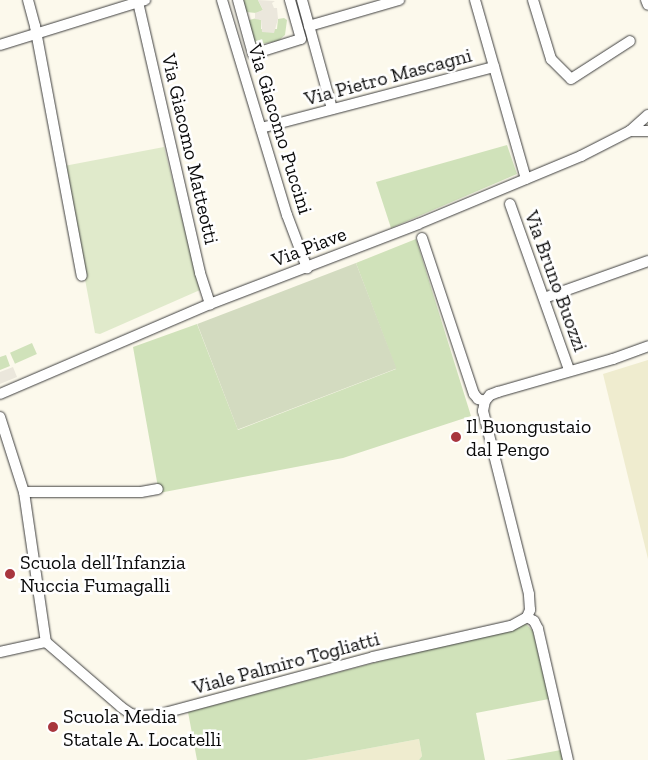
<!DOCTYPE html>
<html>
<head>
<meta charset="utf-8">
<style>
	body { margin:0 }
	#map { position:relative; width:648px; height:760px; overflow:hidden; background:#fcf9ec; font-family:"Zilla Slab",serif }
	div>[style] { position:absolute }
	.farmland>* { inset:0; background:#efeccf }
	.green>* { inset:0; background:#d0e2ba; transform-origin:0 0 }
	.cemetery>* { inset:0; background:#d3dbc0; transform-origin:0 0 }
	.pitch>* { inset:0; background:#e0eacb }
	.plaza>* { inset:0; background:#ebe7dc }
	.roads { filter:drop-shadow(0 0 1px #3e3e3e) drop-shadow(0 0 1px #3e3e3e) }
	.minor>* { height:10px; margin:-5px; padding:0 5px; transform-origin:5px; border-radius:5px; background:#fff }
	.dots>* { width:14px; height:14px; translate:-50% -50%; box-sizing:border-box; border:2px solid #fff; border-radius:50% }
	span { translate:-50% -50%; white-space:nowrap; text-align:center; line-height:1.15; -webkit-text-stroke:5px #fff; paint-order:stroke }
	.street-label { font-size:20px; color:#0b0b0b }
	.poi-label { font-size:20px; color:#0b0b0b }
	.left { translate:0 -50%; text-align:left }
</style>
</head>
<body>
<div id="map">
	<div class="farmland">
		<i style="clip-path:polygon(648px 360px,648px 559px,603px 374px)"></i>
		<i style="clip-path:polygon(419px 739px,422px 756px,419px 760px,306px 760px)"></i>
	</div>
	<div class="green">
		<i style="clip-path:polygon(243px 0,258px 0,263px 10px,257px 13px,246px 12px)"></i>
		<i style="clip-path:polygon(257px 18px,261px 20px,261px 29px,277px 29px,278px 19px,284px 18px,287px 20px,285px 35px,278px 41px,261px 44px,252px 41px,249px 20px)"></i>
		<i style="clip-path:polygon(507px 145px,517px 174px,391px 228px,376px 182px)"></i>
		<i style="clip-path:polygon(416px 239px,471px 416px,343px 458px,159px 493px,133px 347px,197px 324px,238px 430px,396px 369px,356px 263px)"></i>
		<i style="left:32px;top:343px;width:12px;height:24px;rotate:66deg"></i>
		<i style="clip-path:polygon(6px 355px,10px 366px,0 370px,0 357px)"></i>
		<i style="clip-path:polygon(525px 623px,533px 631px,549px 699px,476px 713px,485px 760px,419px 760px,422px 756px,419px 739px,306px 760px,197px 760px,188px 712px)"></i>
		<i style="clip-path:polygon(561px 750px,563px 760px,506px 760px)"></i>
	</div>
	<div class="cemetery">
		<i style="left:356px;top:263px;width:113px;height:170px;rotate:69deg"></i>
	</div>
	<div class="pitch">
		<i style="clip-path:polygon(164px 147px,200px 290px,100px 334px,95px 333px,64px 166px)"></i>
	</div>
	<div class="plaza">
		<i style="clip-path:polygon(258px 0,275px 1px,272px 3px,274px 8px,277px 8px,278px 19px,274px 33px,262px 32px,261px 20px,255px 19px,255px 13px,263px 10px)"></i>
		<i style="clip-path:polygon(13px 367px,17px 377px,0 384px,0 372px)"></i>
	</div>
	<div class="roads">
		<div class="minor">
			<i style="left:28px;top:0;width:27px;rotate:75deg"></i>
			<i style="left:35px;top:26px;width:254px;rotate:79.4deg"></i>
			<i style="left:222px;top:0;width:225px;rotate:73.2deg"></i>
			<i style="left:287px;top:215px;width:57px;rotate:69.3deg"></i>
			<i style="left:238px;top:0;width:56px;rotate:74.5deg"></i>
			<i style="left:253px;top:54px;width:50px;rotate:-17.4deg"></i>
			<i style="left:301px;top:39px;width:41px;rotate:-105.8deg"></i>
			<i style="left:302px;top:0;width:113px;rotate:74.6deg"></i>
			<i style="left:475px;top:0;width:186px;rotate:74.1deg"></i>
			<i style="left:533px;top:0;width:62px;rotate:73deg"></i>
			<i style="left:551px;top:59px;width:28px;rotate:45deg"></i>
			<i style="left:571px;top:79px;width:70px;rotate:-32.8deg"></i>
			<i style="left:646px;top:0;width:5px;rotate:68deg"></i>
			<i style="left:138px;top:2px;width:278px;rotate:77.1deg"></i>
			<i style="left:200px;top:273px;width:33px;rotate:72deg"></i>
			<i style="left:309px;top:26px;width:94px;rotate:-16.1deg"></i>
			<i style="left:0;top:45px;width:152px;rotate:-17.2deg"></i>
			<i style="left:261px;top:128px;width:241px;rotate:-14.7deg"></i>
			<i style="left:630px;top:131px;width:18px"></i>
			<i style="left:510px;top:204px;width:176px;rotate:70.4deg"></i>
			<i style="left:422px;top:238px;width:164px;rotate:71.6deg"></i>
			<i style="left:474px;top:394px;width:6px;rotate:51deg"></i>
			<i style="left:478px;top:399px;width:7px;rotate:16deg"></i>
			<i style="left:544px;top:298px;width:110px;rotate:-19.6deg"></i>
			<i style="left:0;top:394px;width:228px;rotate:-23.2deg"></i>
			<i style="left:210px;top:304px;width:223px;rotate:-21deg"></i>
			<i style="left:418px;top:224px;width:177px;rotate:-22.6deg"></i>
			<i style="left:581px;top:156px;width:55px;rotate:-27deg"></i>
			<i style="left:630px;top:131px;width:24px;rotate:-42deg"></i>
			<i style="left:0;top:417px;width:79px;rotate:72.3deg"></i>
			<i style="left:24px;top:492px;width:152px;rotate:81.7deg"></i>
			<i style="left:24px;top:492px;width:117px"></i>
			<i style="left:141px;top:492px;width:17px;rotate:-10deg"></i>
			<i style="left:527px;top:617px;width:8px;rotate:-67deg"></i>
			<i style="left:530px;top:610px;width:16px;rotate:-94deg"></i>
			<i style="left:529px;top:594px;width:189px;rotate:-104.1deg"></i>
			<i style="left:483px;top:411px;width:10px;rotate:-79deg"></i>
			<i style="left:485px;top:401px;width:8px;rotate:-50deg"></i>
			<i style="left:490px;top:395px;width:9px;rotate:-21deg"></i>
			<i style="left:498px;top:392px;width:120px;rotate:-16deg"></i>
			<i style="left:613px;top:359px;width:37px;rotate:-20deg"></i>
			<i style="left:527px;top:617px;width:8px;rotate:30deg"></i>
			<i style="left:534px;top:621px;width:9px;rotate:63deg"></i>
			<i style="left:538px;top:629px;width:134px;rotate:77.1deg"></i>
			<i style="left:46px;top:642px;width:99px;rotate:40.9deg"></i>
			<i style="left:121px;top:707px;width:12px;rotate:35deg"></i>
			<i style="left:131px;top:714px;width:10px;rotate:11deg"></i>
			<i style="left:141px;top:716px;width:16px;rotate:-4deg"></i>
			<i style="left:157px;top:715px;width:224px;rotate:-15deg"></i>
			<i style="left:373px;top:657px;width:141px;rotate:-12.7deg"></i>
			<i style="left:511px;top:626px;width:18px;rotate:-29deg"></i>
			<i style="left:0;top:652px;width:47px;rotate:-12.3deg"></i>
		</div>
	</div>
	<div class="dots">
		<i style="left:456px;top:437px;background:#a8363e"></i>
		<i style="left:10px;top:574px;background:#a8363e"></i>
		<i style="left:53px;top:727px;background:#a8363e"></i>
	</div>
	<div class="street-label">
		<span style="left:388px;top:77px;rotate:-15deg">Via Pietro Mascagni</span>
		<span style="left:280px;top:129px;rotate:73deg">Via Giacomo Puccini</span>
		<span style="left:190px;top:149px;rotate:77deg">Via Giacomo Matteotti</span>
		<span style="left:309px;top:247px;rotate:-21deg">Via Piave</span>
		<span style="left:556px;top:281px;rotate:70deg">Via Bruno Buozzi</span>
		<span style="left:286px;top:663px;rotate:-15deg">Viale Palmiro Togliatti</span>
	</div>
	<div class="poi-label">
		<span class="left" style="left:466px;top:438px">Il Buongustaio<br>dal Pengo</span>
		<span class="left" style="left:20px;top:574px">Scuola dell’Infanzia<br>Nuccia Fumagalli</span>
		<span class="left" style="left:63px;top:728px">Scuola Media<br>Statale A. Locatelli</span>
	</div>
</div>
</body>
</html>
